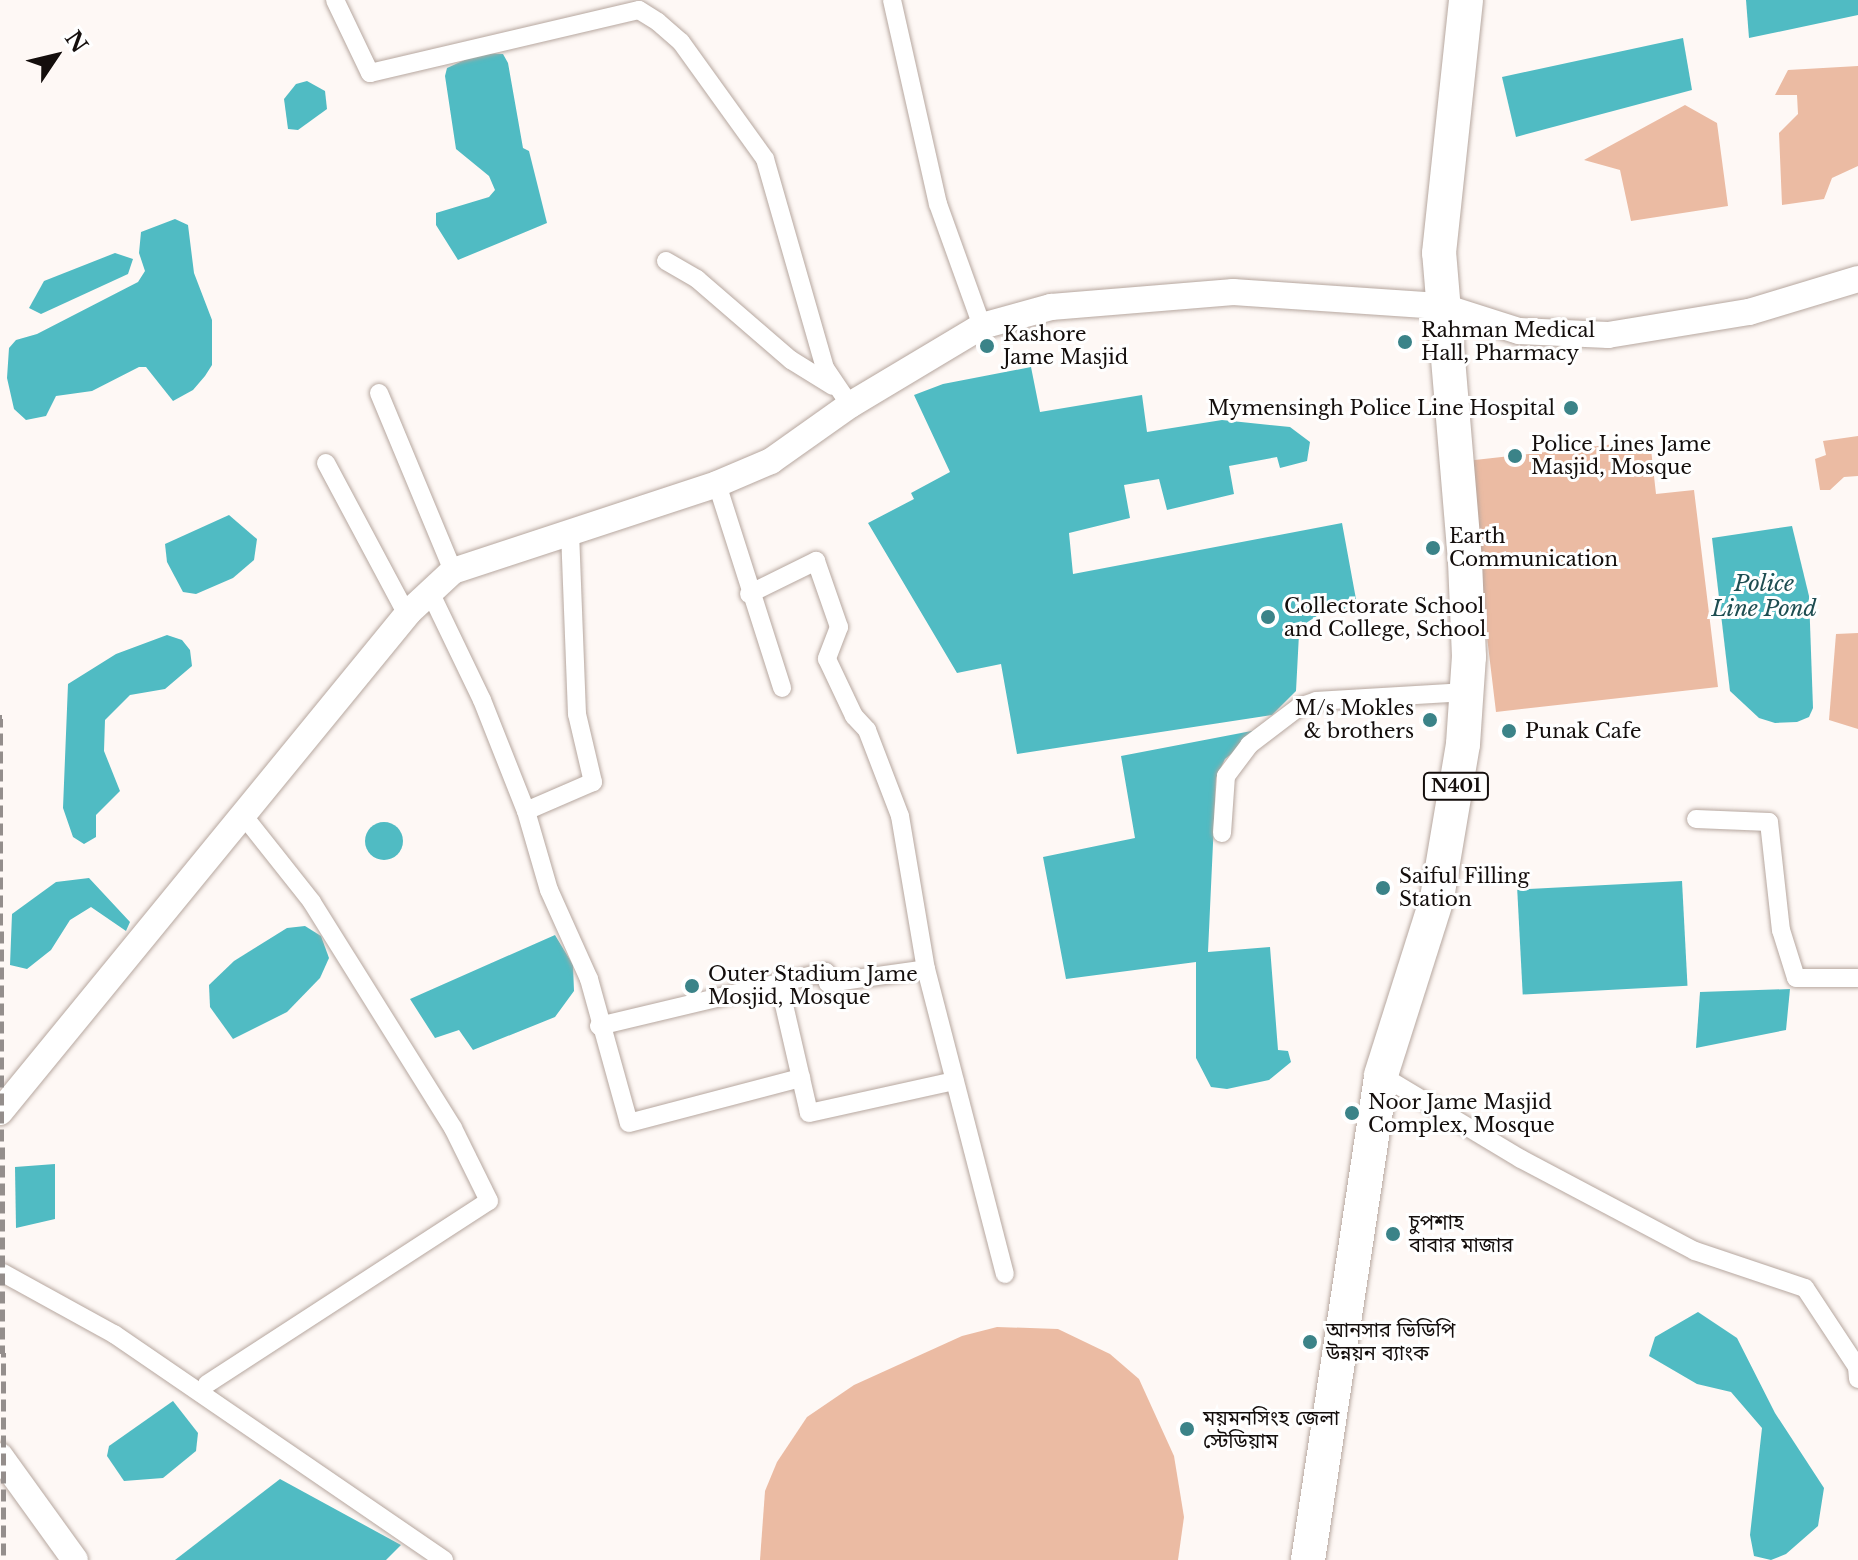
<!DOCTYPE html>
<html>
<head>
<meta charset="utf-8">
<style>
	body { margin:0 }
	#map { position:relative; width:1858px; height:1560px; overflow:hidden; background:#fef8f5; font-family:"Libre Baskerville","Noto Sans Bengali",serif }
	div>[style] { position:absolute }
	.green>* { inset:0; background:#ebbba3 }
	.water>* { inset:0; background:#50bbc3; transform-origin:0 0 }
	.round { border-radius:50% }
	.roads { filter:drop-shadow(0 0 2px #b6a79f) drop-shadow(0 0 2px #b6a79f) }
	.street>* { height:18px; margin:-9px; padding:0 9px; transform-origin:9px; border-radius:9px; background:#fff }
	.secondary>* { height:26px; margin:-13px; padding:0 13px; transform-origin:13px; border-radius:13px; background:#fff }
	.highway>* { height:34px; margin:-17px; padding:0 17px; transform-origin:17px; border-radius:17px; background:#fff }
	.rail>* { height:5px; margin-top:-2.5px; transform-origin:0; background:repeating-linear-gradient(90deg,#948e8c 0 12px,transparent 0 18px) }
	.dots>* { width:22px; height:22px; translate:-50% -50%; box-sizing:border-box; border:4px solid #fff; border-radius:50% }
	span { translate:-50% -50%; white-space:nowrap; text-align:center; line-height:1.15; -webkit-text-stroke:6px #fff; paint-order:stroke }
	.shield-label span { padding:2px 6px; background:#fff; border:2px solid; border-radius:6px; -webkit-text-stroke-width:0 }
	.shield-label { font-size:18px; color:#140e0c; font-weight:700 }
	.poi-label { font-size:20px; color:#140e0c }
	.left { translate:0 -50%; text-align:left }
	.right { translate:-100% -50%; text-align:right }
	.water-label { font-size:22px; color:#1e4d51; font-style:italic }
	.north { position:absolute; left:16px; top:16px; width:80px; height:80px; -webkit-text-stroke:6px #fff; paint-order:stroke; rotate:55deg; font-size:22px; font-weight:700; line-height:32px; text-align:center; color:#140e0c }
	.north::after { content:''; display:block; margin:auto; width:28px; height:36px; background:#140e0c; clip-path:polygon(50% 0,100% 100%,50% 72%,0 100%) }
</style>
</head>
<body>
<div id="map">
	<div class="green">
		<i style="clip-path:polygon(1858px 66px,1858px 166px,1832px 178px,1824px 199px,1782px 205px,1779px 133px,1798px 114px,1797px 95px,1775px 95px,1788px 70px)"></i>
		<i style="clip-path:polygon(1685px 105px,1717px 123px,1728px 206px,1631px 221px,1620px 170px,1584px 160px)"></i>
		<i style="clip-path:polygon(1858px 436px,1858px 476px,1844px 477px,1830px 490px,1820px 490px,1815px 459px,1826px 455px,1823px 441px)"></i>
		<i style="clip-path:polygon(1650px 440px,1656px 494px,1694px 490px,1718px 687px,1496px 712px,1466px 461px)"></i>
		<i style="clip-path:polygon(1858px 633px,1858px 729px,1829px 720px,1836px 634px)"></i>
		<i style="clip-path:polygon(997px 1327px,1058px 1329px,1110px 1354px,1139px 1379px,1174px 1456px,1184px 1517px,1178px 1560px,760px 1560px,765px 1491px,777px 1462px,807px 1417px,854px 1385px,962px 1336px)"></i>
	</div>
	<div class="water">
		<i style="clip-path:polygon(1746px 0,1858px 0,1858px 15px,1749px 38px)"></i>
		<i style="clip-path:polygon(1683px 38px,1692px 90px,1516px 137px,1502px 77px)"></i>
		<i style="clip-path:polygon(480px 53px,503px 54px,508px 63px,523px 148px,529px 151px,547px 223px,458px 260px,436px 225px,436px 213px,489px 197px,495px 190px,489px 176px,456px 149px,445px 76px,447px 68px)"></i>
		<i style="clip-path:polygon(307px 81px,325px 91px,327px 109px,298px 130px,288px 129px,284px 99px,296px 84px)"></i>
		<i style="clip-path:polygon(175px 219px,188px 225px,194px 273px,212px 320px,212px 365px,205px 376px,193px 390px,173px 401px,146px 367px,139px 367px,92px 391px,56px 396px,46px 416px,26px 420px,14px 409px,7px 378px,9px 348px,16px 340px,37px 334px,138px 282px,145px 271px,139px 253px,141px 232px)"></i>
		<i style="clip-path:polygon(115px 253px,133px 259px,128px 274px,41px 314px,29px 308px,44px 281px)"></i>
		<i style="clip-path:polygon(1031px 367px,1040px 412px,1142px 395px,1147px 432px,1222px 420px,1290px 427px,1310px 442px,1307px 461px,1280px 468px,1277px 457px,1229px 466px,1234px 494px,1167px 510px,1159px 479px,1124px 485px,1130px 518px,1069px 533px,1073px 574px,1342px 523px,1358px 610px,1320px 614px,1306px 623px,1299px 634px,1296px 691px,1272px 715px,1017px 754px,1001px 664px,957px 673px,868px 523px,914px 499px,911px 493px,950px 472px,914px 395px,943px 384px)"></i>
		<i style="clip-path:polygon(229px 515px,257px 539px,254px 560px,233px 578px,196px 594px,183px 592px,167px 562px,165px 544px)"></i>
		<i style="clip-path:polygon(1792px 526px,1809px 596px,1813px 708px,1809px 717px,1797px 722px,1775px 723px,1759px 718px,1730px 691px,1712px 538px)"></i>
		<i style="clip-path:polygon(167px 635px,182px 640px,190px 650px,192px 666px,165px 689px,130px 695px,105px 720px,104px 751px,120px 791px,96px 815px,96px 837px,84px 844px,73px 837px,63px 808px,68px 684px,116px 654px)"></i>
		<i style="clip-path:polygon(1262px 729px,1225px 759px,1216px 778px,1208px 952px,1270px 947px,1278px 1050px,1288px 1051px,1291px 1062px,1269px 1080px,1227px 1089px,1211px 1087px,1196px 1058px,1196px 962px,1066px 979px,1043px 857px,1135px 838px,1121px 756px)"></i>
		<i class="round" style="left:365px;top:822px;width:38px;height:38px"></i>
		<i style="clip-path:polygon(89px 878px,130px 922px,126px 931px,91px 907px,70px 920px,51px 950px,27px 969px,10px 965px,12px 914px,56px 882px)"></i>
		<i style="left:1682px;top:881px;width:105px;height:165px;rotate:87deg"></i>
		<i style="clip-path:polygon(305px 926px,321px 936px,329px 958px,320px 978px,287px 1012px,233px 1039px,210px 1007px,209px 985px,234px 961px,287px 928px)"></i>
		<i style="clip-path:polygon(555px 935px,573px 965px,574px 991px,555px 1017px,473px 1050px,459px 1030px,435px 1038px,410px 999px)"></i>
		<i style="clip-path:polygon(1790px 989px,1786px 1030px,1696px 1048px,1700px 992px)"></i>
		<i style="clip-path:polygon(55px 1164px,55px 1219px,16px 1228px,15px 1167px)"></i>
		<i style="clip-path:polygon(1698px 1312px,1737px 1338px,1775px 1413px,1824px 1488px,1818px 1526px,1786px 1554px,1771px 1560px,1754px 1556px,1750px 1535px,1762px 1428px,1731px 1392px,1697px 1384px,1649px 1356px,1655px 1337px)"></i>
		<i style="clip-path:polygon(173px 1401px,198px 1433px,196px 1451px,163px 1478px,124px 1481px,107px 1456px,109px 1446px)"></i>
		<i style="clip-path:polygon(280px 1479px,401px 1545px,386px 1560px,175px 1560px)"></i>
	</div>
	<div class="roads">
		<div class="street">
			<i style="left:335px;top:0;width:81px;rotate:64.4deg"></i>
			<i style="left:370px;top:73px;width:276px;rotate:-13.2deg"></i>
			<i style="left:639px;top:10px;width:22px;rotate:32deg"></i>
			<i style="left:658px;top:22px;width:30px;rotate:41deg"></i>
			<i style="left:681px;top:42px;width:144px;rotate:54.3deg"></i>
			<i style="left:765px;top:159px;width:217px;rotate:74deg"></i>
			<i style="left:825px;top:368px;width:45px;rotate:56deg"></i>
			<i style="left:892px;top:0;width:209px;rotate:77.3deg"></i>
			<i style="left:938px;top:204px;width:130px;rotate:70.2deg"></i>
			<i style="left:666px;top:261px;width:36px;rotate:30deg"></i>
			<i style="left:697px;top:279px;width:124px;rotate:40.8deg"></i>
			<i style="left:791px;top:360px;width:49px;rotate:31.8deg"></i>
			<i style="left:379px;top:393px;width:193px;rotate:67.4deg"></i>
			<i style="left:326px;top:463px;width:172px;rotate:61.9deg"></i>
			<i style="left:717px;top:484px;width:214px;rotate:72.3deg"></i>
			<i style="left:570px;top:532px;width:182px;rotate:87.8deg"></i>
			<i style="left:577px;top:714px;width:70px;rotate:76.8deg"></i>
			<i style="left:593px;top:782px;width:73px;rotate:156.6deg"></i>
			<i style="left:526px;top:811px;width:82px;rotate:73.8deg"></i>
			<i style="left:549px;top:890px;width:98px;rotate:65.8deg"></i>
			<i style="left:589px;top:979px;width:149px;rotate:74.5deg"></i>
			<i style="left:629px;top:1123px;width:178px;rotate:-14.7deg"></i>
			<i style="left:430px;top:592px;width:120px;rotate:64.3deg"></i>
			<i style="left:482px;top:700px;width:119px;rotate:68.4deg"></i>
			<i style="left:749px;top:594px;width:75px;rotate:-26.2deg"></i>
			<i style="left:816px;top:561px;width:70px;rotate:70.8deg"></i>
			<i style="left:839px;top:627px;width:34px;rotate:111deg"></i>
			<i style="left:827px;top:659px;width:63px;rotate:64.7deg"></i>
			<i style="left:854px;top:716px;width:19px;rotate:47deg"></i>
			<i style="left:867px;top:730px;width:92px;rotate:69deg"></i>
			<i style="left:900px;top:816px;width:155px;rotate:80.4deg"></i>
			<i style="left:926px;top:969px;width:315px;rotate:75.5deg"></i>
			<i style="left:1696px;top:819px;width:73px;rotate:2.4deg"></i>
			<i style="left:1769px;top:822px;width:109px;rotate:83.7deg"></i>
			<i style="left:1781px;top:930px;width:50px;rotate:72.6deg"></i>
			<i style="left:1796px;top:978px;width:62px"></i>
			<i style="left:1222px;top:833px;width:57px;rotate:-86deg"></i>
			<i style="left:1226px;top:776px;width:39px;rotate:-53deg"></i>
			<i style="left:1249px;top:745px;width:63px;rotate:-37.2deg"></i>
			<i style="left:1299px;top:707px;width:18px;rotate:-19deg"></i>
			<i style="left:1316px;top:701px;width:150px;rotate:-3.4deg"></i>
			<i style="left:779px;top:983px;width:133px;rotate:77deg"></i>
			<i style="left:809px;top:1113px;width:149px;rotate:-12.4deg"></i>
			<i style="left:599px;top:1026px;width:233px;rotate:-13.4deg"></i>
			<i style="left:826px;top:972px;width:11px;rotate:80deg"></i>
			<i style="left:828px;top:983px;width:99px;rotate:-8.1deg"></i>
			<i style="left:1381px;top:1075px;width:163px;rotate:31deg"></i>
			<i style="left:1521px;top:1159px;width:197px;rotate:27.9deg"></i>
			<i style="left:1695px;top:1251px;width:116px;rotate:18.6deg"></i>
			<i style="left:1805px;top:1288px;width:95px;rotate:56.6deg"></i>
			<i style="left:1857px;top:1367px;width:12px;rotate:85deg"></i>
			<i style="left:3px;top:1273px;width:127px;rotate:28.8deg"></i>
			<i style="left:114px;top:1334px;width:400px;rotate:34.4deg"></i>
			<i style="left:207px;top:1384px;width:336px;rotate:-33deg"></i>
			<i style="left:489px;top:1201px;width:81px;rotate:-116.3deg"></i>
			<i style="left:453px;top:1128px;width:266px;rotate:-122deg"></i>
			<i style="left:312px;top:902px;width:111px;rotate:-128.4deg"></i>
		</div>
		<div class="secondary">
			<i style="left:0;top:1112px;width:646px;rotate:-50.72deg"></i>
			<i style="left:409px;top:612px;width:60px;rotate:-43deg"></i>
			<i style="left:453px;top:571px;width:278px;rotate:-18.2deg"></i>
			<i style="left:717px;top:484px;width:59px;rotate:-23.1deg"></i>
			<i style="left:771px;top:461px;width:97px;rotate:-35.3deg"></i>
			<i style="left:850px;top:405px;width:154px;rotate:-30.9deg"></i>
			<i style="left:982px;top:326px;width:72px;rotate:-15.4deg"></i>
			<i style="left:1051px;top:307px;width:183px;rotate:-4.7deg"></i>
			<i style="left:1233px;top:292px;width:207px;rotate:3.9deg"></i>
			<i style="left:1440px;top:306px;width:83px;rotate:17.6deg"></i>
			<i style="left:1519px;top:331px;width:89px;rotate:2.6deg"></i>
			<i style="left:1608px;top:335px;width:143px;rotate:-9.3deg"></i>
			<i style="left:1749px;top:312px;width:114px;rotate:-16.8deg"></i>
			<i style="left:0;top:1456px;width:128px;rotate:54.2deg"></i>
		</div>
		<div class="highway">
			<i style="left:1308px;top:1560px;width:490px;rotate:-81.4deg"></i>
			<i style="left:1381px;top:1075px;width:186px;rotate:-72.4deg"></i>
			<i style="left:1437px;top:898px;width:156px;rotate:-80.4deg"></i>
			<i style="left:1463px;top:744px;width:87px;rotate:-86.1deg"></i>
			<i style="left:1469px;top:657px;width:96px;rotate:-92.4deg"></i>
			<i style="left:1465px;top:561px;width:309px;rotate:-94.8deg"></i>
			<i style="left:1439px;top:253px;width:254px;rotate:-83.9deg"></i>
		</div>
	</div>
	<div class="rail">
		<i style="left:0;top:715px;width:845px;rotate:89.73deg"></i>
	</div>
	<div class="dots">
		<i style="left:1405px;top:342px;background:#3b8388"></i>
		<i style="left:987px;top:346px;background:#3b8388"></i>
		<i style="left:1571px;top:408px;background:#3b8388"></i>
		<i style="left:1515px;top:456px;background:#3b8388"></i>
		<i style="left:1433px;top:548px;background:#3b8388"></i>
		<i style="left:1268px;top:617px;background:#3b8388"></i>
		<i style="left:1430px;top:720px;background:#3b8388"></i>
		<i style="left:1509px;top:731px;background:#3b8388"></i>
		<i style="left:1383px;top:888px;background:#3b8388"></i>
		<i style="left:692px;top:986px;background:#3b8388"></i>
		<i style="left:1352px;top:1113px;background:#3b8388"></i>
		<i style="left:1393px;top:1234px;background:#3b8388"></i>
		<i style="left:1310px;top:1342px;background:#3b8388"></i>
		<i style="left:1187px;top:1429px;background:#3b8388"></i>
	</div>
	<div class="shield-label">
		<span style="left:1456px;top:786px">N401</span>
	</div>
	<div class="poi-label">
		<span class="left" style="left:1421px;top:342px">Rahman Medical<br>Hall, Pharmacy</span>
		<span class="left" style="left:1003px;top:346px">Kashore<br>Jame Masjid</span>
		<span class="right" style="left:1555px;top:408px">Mymensingh Police Line Hospital</span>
		<span class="left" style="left:1531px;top:456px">Police Lines Jame<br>Masjid, Mosque</span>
		<span class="left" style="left:1449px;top:548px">Earth<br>Communication</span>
		<span class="left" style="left:1284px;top:618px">Collectorate School<br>and College, School</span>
		<span class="right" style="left:1414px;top:720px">M/s Mokles<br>&amp; brothers</span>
		<span class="left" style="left:1525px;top:731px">Punak Cafe</span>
		<span class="left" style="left:1399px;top:888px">Saiful Filling<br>Station</span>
		<span class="left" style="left:708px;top:986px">Outer Stadium Jame<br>Mosjid, Mosque</span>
		<span class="left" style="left:1368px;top:1114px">Noor Jame Masjid<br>Complex, Mosque</span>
		<span class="left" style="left:1409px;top:1234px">চুপশাহ<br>বাবার মাজার</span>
		<span class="left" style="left:1326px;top:1342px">আনসার ভিডিপি<br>উন্নয়ন ব্যাংক</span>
		<span class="left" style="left:1203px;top:1430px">ময়মনসিংহ জেলা<br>স্টেডিয়াম</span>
	</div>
	<div class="water-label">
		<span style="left:1764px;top:596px">Police<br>Line Pond</span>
	</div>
	<div class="north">N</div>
</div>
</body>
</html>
